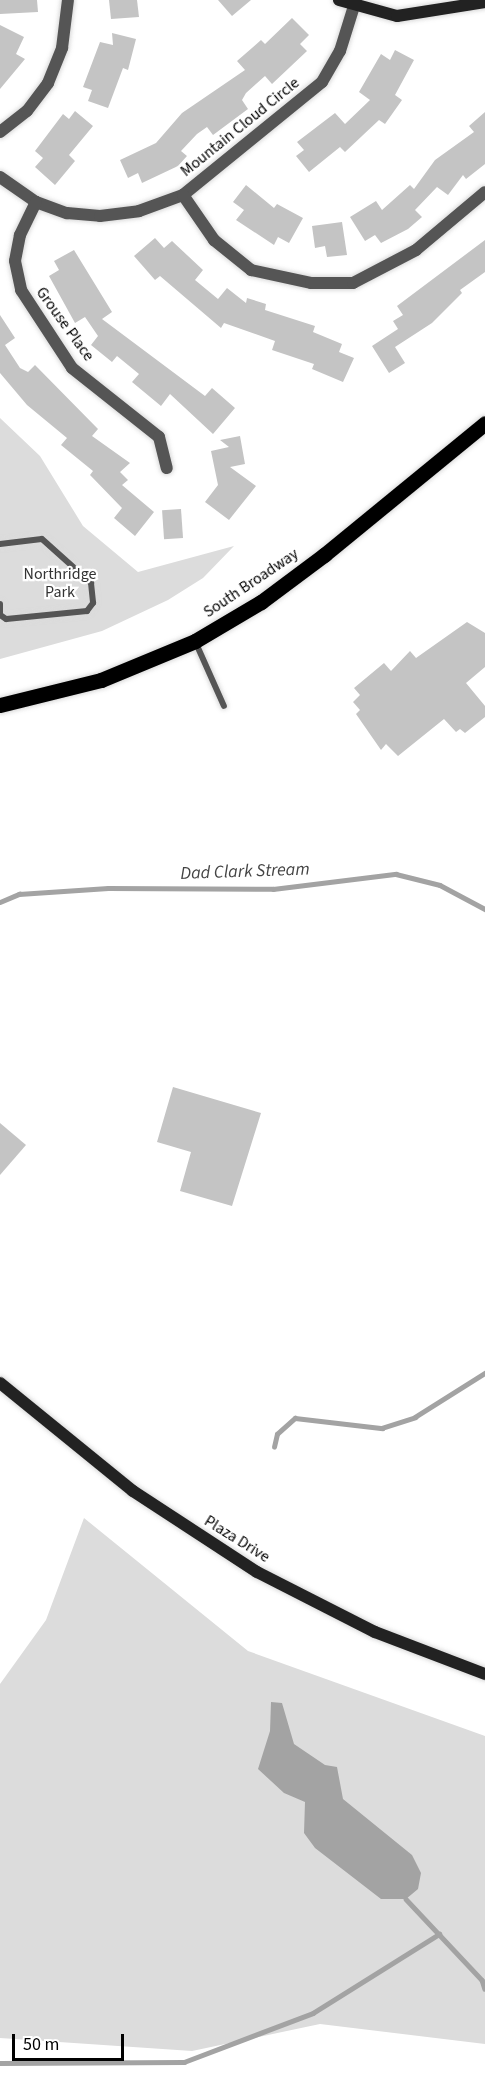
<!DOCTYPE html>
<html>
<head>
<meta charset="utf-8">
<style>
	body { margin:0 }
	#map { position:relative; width:485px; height:2073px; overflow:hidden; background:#fff; font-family:"Source Sans 3",sans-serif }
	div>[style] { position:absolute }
	.green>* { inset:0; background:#dcdcdc }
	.water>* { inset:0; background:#a3a3a3 }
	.stream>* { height:4.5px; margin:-2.25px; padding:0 2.25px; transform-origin:2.25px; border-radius:2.25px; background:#a3a3a3 }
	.building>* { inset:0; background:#c4c4c4; transform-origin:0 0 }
	.roads { filter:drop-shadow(0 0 2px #dbdbdb) drop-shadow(0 0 2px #dbdbdb) }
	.lane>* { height:6px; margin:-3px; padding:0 3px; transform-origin:3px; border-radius:3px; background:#555 }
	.street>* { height:12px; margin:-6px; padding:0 6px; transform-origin:6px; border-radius:6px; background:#555 }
	.secondary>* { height:12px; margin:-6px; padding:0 6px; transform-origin:6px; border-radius:6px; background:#222 }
	.primary>* { height:15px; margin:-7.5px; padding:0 7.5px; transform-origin:7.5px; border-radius:7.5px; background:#000 }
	span { translate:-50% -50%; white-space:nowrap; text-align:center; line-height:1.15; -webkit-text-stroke:4.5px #fff; paint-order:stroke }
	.street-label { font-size:16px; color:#000 }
	.park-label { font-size:16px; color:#333 }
	.water-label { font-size:18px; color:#444; font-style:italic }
	.scale { position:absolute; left:12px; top:2034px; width:112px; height:27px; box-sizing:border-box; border:3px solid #000; border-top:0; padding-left:8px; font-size:18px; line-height:21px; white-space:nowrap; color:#000; -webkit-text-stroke:4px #fff; paint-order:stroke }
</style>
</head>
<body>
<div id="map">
	<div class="green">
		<i style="clip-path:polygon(0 418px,40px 456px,83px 526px,138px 572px,234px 546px,203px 578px,168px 600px,102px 631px,0 659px)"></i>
		<i style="clip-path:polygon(84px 1518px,248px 1651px,485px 1736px,485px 2044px,320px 2024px,192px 2051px,0 2038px,0 1684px,46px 1620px)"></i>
	</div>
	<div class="water">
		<i style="clip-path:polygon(271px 1702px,282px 1703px,294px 1744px,325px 1765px,337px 1767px,343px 1799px,412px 1855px,421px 1873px,418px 1889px,406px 1899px,381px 1899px,315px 1848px,304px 1833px,305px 1802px,284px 1793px,258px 1769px,270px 1731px)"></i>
	</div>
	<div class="stream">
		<i style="left:0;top:902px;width:21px;rotate:-23deg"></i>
		<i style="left:19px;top:894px;width:89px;rotate:-3.9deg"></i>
		<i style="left:108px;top:888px;width:165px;rotate:0.3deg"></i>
		<i style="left:273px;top:889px;width:124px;rotate:-7deg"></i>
		<i style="left:396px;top:874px;width:45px;rotate:14deg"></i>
		<i style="left:440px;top:885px;width:51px;rotate:28.1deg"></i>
		<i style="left:274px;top:1447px;width:13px;rotate:-77deg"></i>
		<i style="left:277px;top:1434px;width:24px;rotate:-42deg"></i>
		<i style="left:295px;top:1418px;width:88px;rotate:6.6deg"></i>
		<i style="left:382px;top:1428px;width:35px;rotate:-18deg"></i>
		<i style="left:415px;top:1417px;width:83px;rotate:-32.2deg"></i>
		<i style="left:406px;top:1899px;width:111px;rotate:46.8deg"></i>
		<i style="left:482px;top:1980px;width:9px;rotate:72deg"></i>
		<i style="left:0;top:2063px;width:184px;rotate:-0.3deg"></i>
		<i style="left:184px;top:2062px;width:138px;rotate:-20.8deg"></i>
		<i style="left:313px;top:2013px;width:149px;rotate:-32.1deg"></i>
	</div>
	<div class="building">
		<i style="clip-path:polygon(0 0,37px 0,38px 12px,0 14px)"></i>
		<i style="clip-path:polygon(109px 0,137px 0,139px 17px,111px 19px)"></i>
		<i style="clip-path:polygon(218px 0,251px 0,232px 16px)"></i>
		<i style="clip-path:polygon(292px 18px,309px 35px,300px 44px,307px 51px,272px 84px,265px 76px,246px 93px,242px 100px,248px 109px,213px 135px,207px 127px,197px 134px,181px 151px,187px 156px,178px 166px,142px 183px,138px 173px,128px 178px,120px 160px,156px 143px,182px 113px,245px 70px,237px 61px,261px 40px,265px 44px)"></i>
		<i style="clip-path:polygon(0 25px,24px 37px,16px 54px,25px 59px,0 89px)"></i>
		<i style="clip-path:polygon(112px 33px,136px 39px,128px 70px,123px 68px,108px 108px,88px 101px,92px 90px,83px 87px,100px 42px,113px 45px)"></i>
		<i style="clip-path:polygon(395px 50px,414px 60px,395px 95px,402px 100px,385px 124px,379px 120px,345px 152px,340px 147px,309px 172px,296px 156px,304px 150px,297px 142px,335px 113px,345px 124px,370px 100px,359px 92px,381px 54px,390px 60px)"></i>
		<i style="clip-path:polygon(75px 111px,93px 126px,69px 155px,75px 161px,55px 185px,35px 167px,43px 158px,35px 151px,63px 114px,69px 119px)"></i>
		<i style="clip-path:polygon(485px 112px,485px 164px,466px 179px,463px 175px,448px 195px,437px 187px,415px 210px,422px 217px,408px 229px,381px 243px,375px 235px,365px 241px,350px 217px,376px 201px,382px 210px,410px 185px,414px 189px,435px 160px,474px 132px,469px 126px)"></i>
		<i style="clip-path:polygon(246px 185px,274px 208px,277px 204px,303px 218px,289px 243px,278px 237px,274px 245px,236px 220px,244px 210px,233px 202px)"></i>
		<i style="clip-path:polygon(342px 222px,347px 255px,327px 257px,325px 246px,315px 248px,312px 226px)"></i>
		<i style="clip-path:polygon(155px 238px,164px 248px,172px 241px,203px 270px,195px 280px,218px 299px,227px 288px,246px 303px,247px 298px,266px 304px,265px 310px,315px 326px,313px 332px,342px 344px,339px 352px,354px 358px,343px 382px,312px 369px,314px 364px,272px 350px,275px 341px,224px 323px,221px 328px,160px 276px,155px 280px,134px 256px)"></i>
		<i style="clip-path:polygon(485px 240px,485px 272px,460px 290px,462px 293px,432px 323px,395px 347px,405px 363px,389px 373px,372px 346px,398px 329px,393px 321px,403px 315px,397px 306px)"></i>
		<i style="clip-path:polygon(74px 250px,112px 312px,102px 319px,205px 396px,212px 388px,235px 408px,213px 434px,170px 394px,161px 406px,132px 382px,139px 374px,117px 356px,112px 362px,91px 345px,98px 336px,85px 317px,75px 323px,49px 276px,59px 270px,54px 261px)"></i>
		<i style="clip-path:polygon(0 315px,15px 338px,5px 345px,20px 368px,28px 372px,35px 365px,98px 429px,92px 436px,130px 463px,120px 472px,128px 480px,122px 485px,154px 512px,135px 536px,114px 518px,122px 508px,90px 475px,93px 471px,61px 445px,67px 438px,27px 405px,0 373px)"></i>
		<i style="clip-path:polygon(240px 436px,245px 464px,230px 467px,256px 486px,229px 520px,205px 502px,218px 485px,211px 451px,229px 447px,220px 440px)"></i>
		<i style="left:181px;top:509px;width:29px;height:19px;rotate:86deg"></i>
		<i style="clip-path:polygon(467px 622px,485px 633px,485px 667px,466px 683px,485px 706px,485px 717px,465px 733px,460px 729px,456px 732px,444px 719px,398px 756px,386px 744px,381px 750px,356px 714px,360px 710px,353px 702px,360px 695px,354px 688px,384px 663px,391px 671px,410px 651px,416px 658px)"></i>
		<i style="clip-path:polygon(173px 1087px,261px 1113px,232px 1206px,180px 1191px,191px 1152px,157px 1142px)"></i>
		<i style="clip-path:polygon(0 1123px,26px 1145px,0 1175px)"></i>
	</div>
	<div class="roads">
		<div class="lane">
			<i style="left:0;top:544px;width:42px;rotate:-6.8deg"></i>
			<i style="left:42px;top:539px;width:66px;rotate:41.9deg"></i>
			<i style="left:91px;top:583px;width:20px;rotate:84deg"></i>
			<i style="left:93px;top:603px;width:10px;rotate:127deg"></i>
			<i style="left:87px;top:611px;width:81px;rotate:174.4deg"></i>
			<i style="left:6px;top:619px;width:7px;rotate:-146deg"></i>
			<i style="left:0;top:615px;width:11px;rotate:-90deg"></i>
			<i style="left:195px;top:641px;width:71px;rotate:66deg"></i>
		</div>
		<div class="street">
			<i style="left:0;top:132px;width:34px;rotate:-38deg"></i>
			<i style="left:27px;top:111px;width:35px;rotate:-53deg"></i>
			<i style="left:48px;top:83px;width:38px;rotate:-68deg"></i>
			<i style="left:62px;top:48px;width:48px;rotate:-82.9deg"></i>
			<i style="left:0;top:177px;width:44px;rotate:34.8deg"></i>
			<i style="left:36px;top:202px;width:33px;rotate:20deg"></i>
			<i style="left:67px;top:213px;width:33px;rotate:5deg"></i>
			<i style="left:100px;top:216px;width:39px;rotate:-7deg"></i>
			<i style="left:139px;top:211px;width:47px;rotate:-20deg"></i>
			<i style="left:183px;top:195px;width:179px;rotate:-39.1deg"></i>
			<i style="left:322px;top:82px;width:36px;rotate:-60deg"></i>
			<i style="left:340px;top:51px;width:47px;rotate:-72.7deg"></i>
			<i style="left:183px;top:195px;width:55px;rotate:55.4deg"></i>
			<i style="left:214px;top:240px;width:48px;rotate:39deg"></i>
			<i style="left:251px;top:270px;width:61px;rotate:12.2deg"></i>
			<i style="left:311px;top:283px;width:42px"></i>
			<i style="left:353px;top:283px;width:71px;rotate:-27.6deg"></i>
			<i style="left:416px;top:250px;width:90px;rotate:-40deg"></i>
			<i style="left:36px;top:202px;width:37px;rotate:116deg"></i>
			<i style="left:20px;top:235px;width:26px;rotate:101deg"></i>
			<i style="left:15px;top:261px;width:30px;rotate:78deg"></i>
			<i style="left:21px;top:290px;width:93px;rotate:56.8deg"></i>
			<i style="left:72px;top:368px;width:111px;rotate:38.4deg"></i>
			<i style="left:159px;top:437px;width:32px;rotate:76deg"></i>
		</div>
		<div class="secondary">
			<i style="left:339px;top:0;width:60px;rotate:15.4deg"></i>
			<i style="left:397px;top:16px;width:89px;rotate:-9deg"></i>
			<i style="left:0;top:1383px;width:171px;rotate:39.1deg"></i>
			<i style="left:133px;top:1491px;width:148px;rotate:33.2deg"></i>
			<i style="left:257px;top:1572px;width:132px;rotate:27deg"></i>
			<i style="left:375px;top:1632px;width:118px;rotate:20.9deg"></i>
		</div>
		<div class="primary">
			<i style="left:0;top:705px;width:104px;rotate:-13.9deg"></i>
			<i style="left:101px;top:680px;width:102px;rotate:-22.5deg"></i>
			<i style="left:195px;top:641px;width:77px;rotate:-30.6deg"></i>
			<i style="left:261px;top:602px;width:79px;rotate:-36.7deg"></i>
			<i style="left:324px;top:555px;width:208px;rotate:-39.3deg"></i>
		</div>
	</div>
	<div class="street-label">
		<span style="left:240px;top:127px;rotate:-39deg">Mountain Cloud Circle</span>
		<span style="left:65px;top:324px;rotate:54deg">Grouse Place</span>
		<span style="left:251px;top:583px;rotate:-34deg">South Broadway</span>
		<span style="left:237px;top:1539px;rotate:32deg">Plaza Drive</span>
	</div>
	<div class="park-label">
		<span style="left:60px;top:583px">Northridge<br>Park</span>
	</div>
	<div class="water-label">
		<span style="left:245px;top:872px;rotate:-2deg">Dad Clark Stream</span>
	</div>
	<div class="scale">50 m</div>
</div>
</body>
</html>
